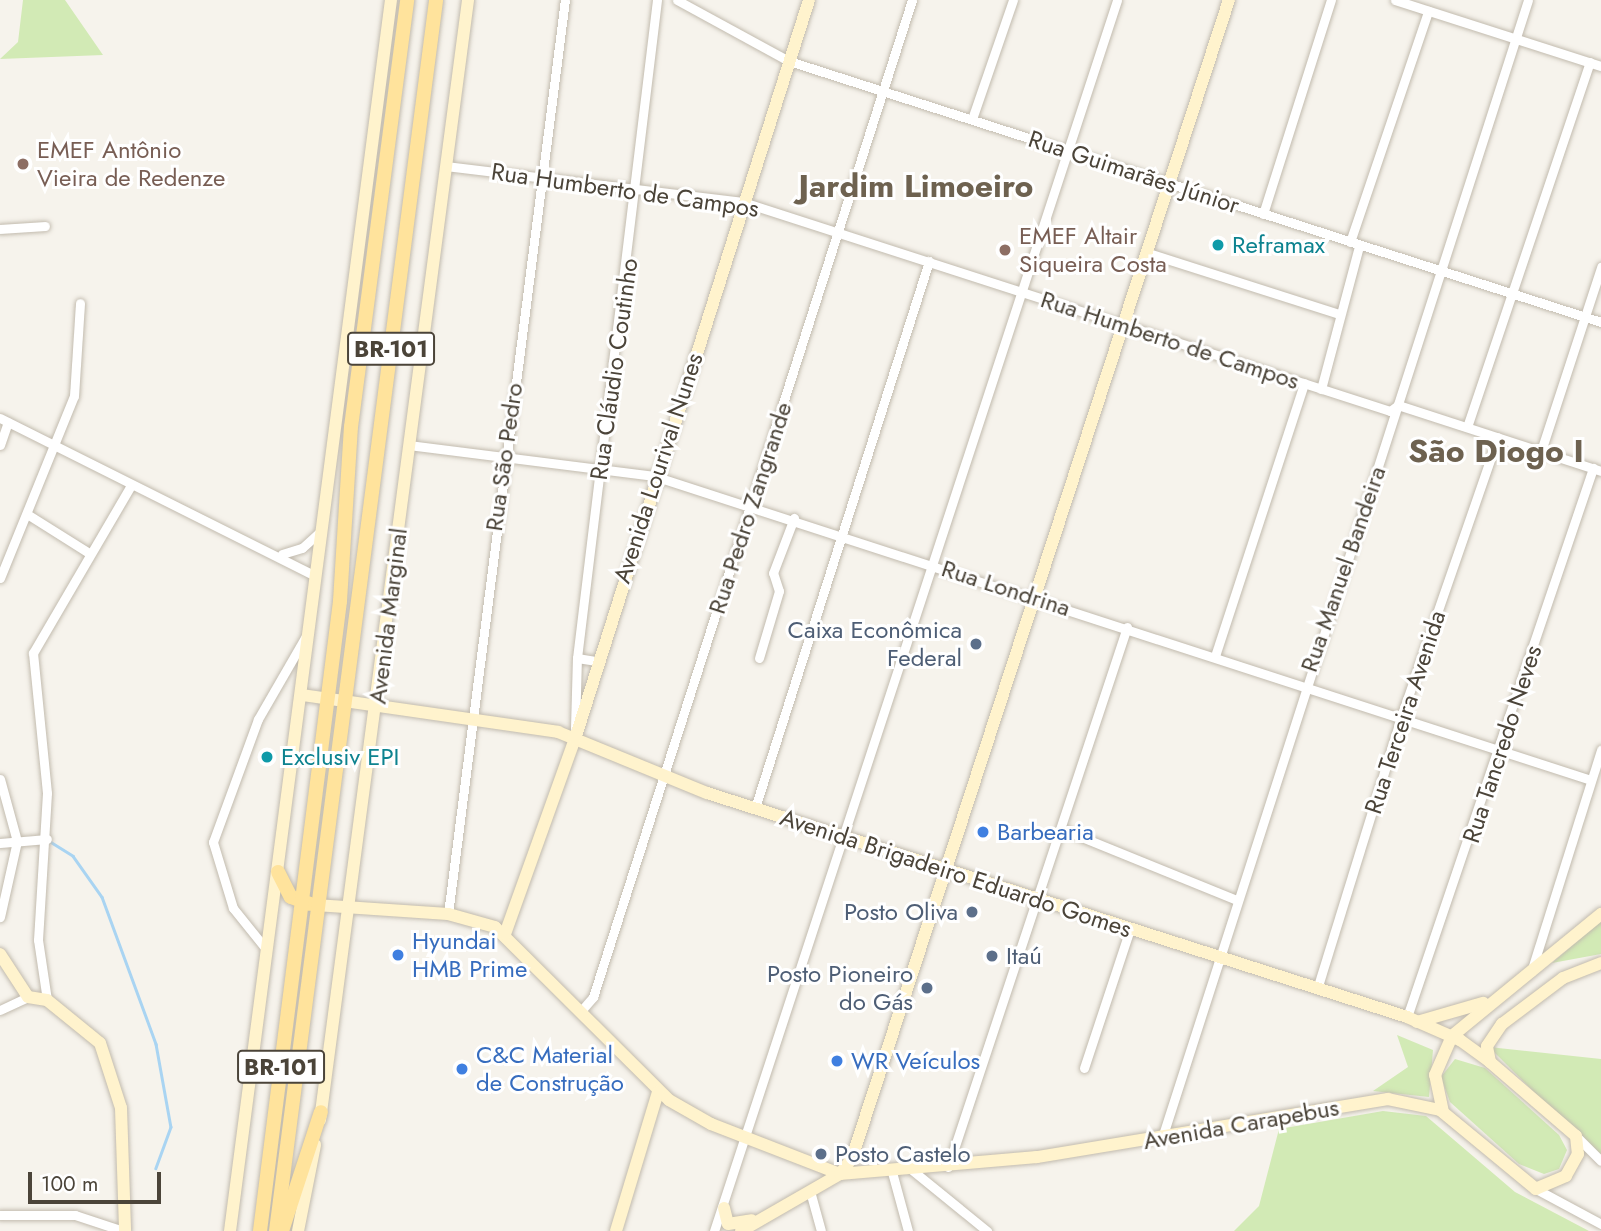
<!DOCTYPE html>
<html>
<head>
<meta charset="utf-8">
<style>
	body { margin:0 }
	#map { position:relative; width:1601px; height:1231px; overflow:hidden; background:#f6f3ec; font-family:Jost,sans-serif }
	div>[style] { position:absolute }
	.green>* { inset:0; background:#d2eab5 }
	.stream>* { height:2.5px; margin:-1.25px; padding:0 1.25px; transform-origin:1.25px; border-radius:1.25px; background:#a9d4f2 }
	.roads { filter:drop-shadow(0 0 2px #c2bbae) drop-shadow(0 0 2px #c2bbae) }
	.street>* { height:9px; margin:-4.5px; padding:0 4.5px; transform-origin:4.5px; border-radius:4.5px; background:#fff }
	.secondary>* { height:12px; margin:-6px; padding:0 6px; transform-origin:6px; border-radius:6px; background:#fff3cd }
	.primary>* { height:14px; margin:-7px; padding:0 7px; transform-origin:7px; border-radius:7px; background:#ffe39c }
	.dots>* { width:19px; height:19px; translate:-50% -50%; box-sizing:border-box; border:4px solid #fff; border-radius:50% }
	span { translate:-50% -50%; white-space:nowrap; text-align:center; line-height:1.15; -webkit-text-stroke:6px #fff; paint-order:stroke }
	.shield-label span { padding:2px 5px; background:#fff; border:2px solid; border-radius:5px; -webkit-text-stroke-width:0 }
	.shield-label { font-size:23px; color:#4b4439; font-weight:700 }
	.education-label { font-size:24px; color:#785e54 }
	.left { translate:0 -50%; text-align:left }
	.street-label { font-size:24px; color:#4b4439 }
	.culture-label { font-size:24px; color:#0d838f }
	.service-label { font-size:24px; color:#4e5e75 }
	.right { translate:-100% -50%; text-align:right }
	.shop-label { font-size:24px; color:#366cbe }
	.district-label { font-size:32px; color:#6e6250; font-weight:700 }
	.scale { position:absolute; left:28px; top:1172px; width:133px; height:32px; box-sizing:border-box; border:4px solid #4b4439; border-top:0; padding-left:9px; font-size:21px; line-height:24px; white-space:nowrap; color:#4b4439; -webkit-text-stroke:5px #fff; paint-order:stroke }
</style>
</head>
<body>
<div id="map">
	<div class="green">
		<i style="clip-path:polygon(23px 0,65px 0,103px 55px,0 59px,18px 42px)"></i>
		<i style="clip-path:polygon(1601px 921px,1601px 954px,1552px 963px)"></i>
		<i style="clip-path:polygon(1397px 1035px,1433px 1050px,1429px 1097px,1373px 1091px,1408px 1067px)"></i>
		<i style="clip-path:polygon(1489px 1047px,1601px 1059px,1601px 1158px,1594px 1152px)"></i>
		<i style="clip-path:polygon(1455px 1059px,1485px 1068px,1559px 1135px,1567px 1150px,1559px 1169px,1544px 1174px,1519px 1164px,1450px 1102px,1441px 1077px)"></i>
		<i style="clip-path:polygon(1383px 1111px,1426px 1116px,1515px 1192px,1589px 1231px,1234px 1231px,1259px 1206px,1279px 1129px)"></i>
	</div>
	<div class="stream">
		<i style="left:51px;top:842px;width:26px;rotate:32deg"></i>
		<i style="left:73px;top:856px;width:50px;rotate:54.7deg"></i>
		<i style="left:102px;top:897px;width:157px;rotate:69.8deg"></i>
		<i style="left:156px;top:1044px;width:84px;rotate:79.8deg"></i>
		<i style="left:171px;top:1127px;width:44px;rotate:110.1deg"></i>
	</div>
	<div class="roads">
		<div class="street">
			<i style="left:677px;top:0;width:128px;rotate:28.6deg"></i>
			<i style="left:789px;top:61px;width:853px;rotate:17.82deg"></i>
			<i style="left:1395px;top:0;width:216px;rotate:17.8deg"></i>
			<i style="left:972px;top:119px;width:126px;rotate:-71deg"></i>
			<i style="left:446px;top:166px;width:299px;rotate:6.9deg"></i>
			<i style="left:743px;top:202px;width:680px;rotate:17.9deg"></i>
			<i style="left:1390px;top:411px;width:10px;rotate:-37deg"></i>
			<i style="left:1398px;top:405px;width:213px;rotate:18deg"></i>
			<i style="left:1263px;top:214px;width:225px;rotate:-72.4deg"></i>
			<i style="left:0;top:229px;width:45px;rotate:-3.8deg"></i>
			<i style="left:1350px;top:242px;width:244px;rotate:-71.3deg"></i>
			<i style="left:1148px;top:253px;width:201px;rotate:17.7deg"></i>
			<i style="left:1321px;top:389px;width:148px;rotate:-75.1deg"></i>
			<i style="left:0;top:418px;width:352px;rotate:26.6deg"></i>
			<i style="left:1467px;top:427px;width:385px;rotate:-71.4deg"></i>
			<i style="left:0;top:445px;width:24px;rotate:-71deg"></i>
			<i style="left:409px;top:445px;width:247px;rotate:7.2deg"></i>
			<i style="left:654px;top:476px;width:985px;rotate:17.98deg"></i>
			<i style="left:1541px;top:451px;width:194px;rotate:-71.9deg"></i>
			<i style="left:27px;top:514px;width:73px;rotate:32.2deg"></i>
			<i style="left:282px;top:554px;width:21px;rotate:-17deg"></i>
			<i style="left:302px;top:548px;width:27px;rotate:-42deg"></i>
			<i style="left:0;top:578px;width:196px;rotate:-67.9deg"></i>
			<i style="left:74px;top:396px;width:93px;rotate:-86.3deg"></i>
			<i style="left:1215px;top:656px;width:287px;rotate:-71.9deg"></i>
			<i style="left:577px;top:658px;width:20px;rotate:9deg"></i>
			<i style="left:759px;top:658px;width:70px;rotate:-73.4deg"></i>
			<i style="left:779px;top:591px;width:19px;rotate:-108deg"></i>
			<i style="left:773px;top:573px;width:59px;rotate:-69.1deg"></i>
			<i style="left:575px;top:728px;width:70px;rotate:-88.4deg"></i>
			<i style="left:577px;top:658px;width:663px;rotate:-83.07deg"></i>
			<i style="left:0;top:779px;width:64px;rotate:74.7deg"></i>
			<i style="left:17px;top:841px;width:78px;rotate:102.6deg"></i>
			<i style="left:755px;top:808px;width:574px;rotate:-72.35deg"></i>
			<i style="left:1062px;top:829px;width:189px;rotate:22.1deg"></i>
			<i style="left:0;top:843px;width:47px;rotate:-4.9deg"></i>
			<i style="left:448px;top:914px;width:921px;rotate:-82.71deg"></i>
			<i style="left:266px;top:949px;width:53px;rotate:-128.8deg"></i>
			<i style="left:233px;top:908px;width:69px;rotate:-106.9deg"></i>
			<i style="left:213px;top:842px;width:131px;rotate:-69.9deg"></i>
			<i style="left:258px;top:719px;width:98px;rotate:-60deg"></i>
			<i style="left:1531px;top:972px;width:233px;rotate:-72.5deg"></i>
			<i style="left:1317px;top:989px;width:285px;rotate:-72.8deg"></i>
			<i style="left:1401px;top:717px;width:296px;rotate:-70.9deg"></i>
			<i style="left:47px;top:1000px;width:61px;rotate:-98.5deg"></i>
			<i style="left:38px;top:940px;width:147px;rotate:-86.5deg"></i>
			<i style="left:47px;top:793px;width:141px;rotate:-95.7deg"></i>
			<i style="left:33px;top:653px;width:194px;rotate:-59.7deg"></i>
			<i style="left:0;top:1010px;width:31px;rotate:-25deg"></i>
			<i style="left:580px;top:1012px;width:20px;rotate:-49deg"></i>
			<i style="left:593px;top:997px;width:1047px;rotate:-72.26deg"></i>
			<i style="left:1407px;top:1017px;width:580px;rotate:-71.28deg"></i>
			<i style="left:1084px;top:1068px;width:146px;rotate:-71.7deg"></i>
			<i style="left:1576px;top:1136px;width:35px;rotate:45deg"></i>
			<i style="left:1162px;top:1138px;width:1195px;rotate:-72.17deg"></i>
			<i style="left:948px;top:1167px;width:569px;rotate:-71.66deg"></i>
			<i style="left:912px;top:1170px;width:97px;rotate:39.1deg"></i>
			<i style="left:892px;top:1172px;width:61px;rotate:74.8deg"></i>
			<i style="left:1536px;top:1189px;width:74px;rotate:28.3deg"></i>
			<i style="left:810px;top:1191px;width:41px;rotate:74.6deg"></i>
			<i style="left:0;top:1215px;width:75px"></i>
			<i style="left:75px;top:1215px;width:51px;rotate:18.4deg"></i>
			<i style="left:714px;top:1231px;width:1295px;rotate:-71.87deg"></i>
		</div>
		<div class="secondary">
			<i style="left:302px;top:695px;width:259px;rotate:8.2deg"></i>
			<i style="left:558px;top:732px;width:161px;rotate:22.3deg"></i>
			<i style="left:707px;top:793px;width:735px;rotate:17.74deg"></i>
			<i style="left:1407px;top:1017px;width:58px;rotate:23.5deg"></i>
			<i style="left:1460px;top:1040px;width:37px;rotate:36deg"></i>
			<i style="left:1490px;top:1062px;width:113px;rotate:40.7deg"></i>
			<i style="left:1576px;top:1136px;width:18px;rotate:84deg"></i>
			<i style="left:1578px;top:1154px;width:25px;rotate:119deg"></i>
			<i style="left:1566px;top:1176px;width:33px;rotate:157deg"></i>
			<i style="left:1536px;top:1189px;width:124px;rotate:-140.5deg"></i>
			<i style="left:1440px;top:1110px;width:53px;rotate:-168.1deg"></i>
			<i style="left:1388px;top:1099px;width:356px;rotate:170.6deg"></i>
			<i style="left:1037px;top:1157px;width:198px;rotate:175.1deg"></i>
			<i style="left:840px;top:1174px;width:138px;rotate:-158.8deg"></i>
			<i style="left:711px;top:1124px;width:48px;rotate:-150.3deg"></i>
			<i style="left:669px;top:1100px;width:245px;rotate:-135.2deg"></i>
			<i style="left:495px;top:927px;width:49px;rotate:-164.5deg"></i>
			<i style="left:448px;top:914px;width:133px;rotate:-176.1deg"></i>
			<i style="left:505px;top:934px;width:207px;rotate:-70.3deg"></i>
			<i style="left:575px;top:739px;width:775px;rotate:-72.43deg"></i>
			<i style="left:0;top:954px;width:51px;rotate:56.9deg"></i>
			<i style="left:28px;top:997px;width:19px;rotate:9deg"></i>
			<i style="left:47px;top:1000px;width:68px;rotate:39.1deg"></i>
			<i style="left:100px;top:1043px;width:68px;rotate:72.1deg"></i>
			<i style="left:121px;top:1108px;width:123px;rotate:88.1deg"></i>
			<i style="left:1417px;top:1022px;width:69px;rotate:-16.1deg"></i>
			<i style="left:1490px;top:1062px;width:16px;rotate:-101deg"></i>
			<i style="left:1487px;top:1046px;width:27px;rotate:-56deg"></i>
			<i style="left:1502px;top:1024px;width:76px;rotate:-37deg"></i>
			<i style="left:1563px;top:978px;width:41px;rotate:-21.5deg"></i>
			<i style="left:1443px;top:1112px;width:38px;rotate:-102deg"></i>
			<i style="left:1435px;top:1075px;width:43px;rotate:-66.4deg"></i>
			<i style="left:1452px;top:1036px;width:193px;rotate:-39.3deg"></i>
			<i style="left:320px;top:1120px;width:1130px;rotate:-82.47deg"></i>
			<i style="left:724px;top:1208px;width:16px;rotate:76deg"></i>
			<i style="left:728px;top:1224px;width:24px;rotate:-9deg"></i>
			<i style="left:230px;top:1231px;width:1241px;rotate:-82.55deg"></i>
			<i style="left:298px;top:1231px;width:88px;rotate:-78.8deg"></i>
			<i style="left:616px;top:1231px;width:145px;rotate:-73.2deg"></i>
			<i style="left:741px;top:1231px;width:114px;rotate:-29.9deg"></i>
			<i style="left:840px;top:1174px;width:20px;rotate:-53deg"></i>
			<i style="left:852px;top:1158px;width:1218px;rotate:-71.97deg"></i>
		</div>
		<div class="primary">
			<i style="left:278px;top:872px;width:28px;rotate:63deg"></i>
			<i style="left:291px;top:897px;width:20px;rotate:20deg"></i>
			<i style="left:260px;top:1231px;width:635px;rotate:-82.76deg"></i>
			<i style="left:340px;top:601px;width:174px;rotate:-86.4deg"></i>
			<i style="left:351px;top:427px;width:431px;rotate:-82.5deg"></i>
			<i style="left:276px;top:1231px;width:1241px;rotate:-82.59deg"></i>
			<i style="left:282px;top:1231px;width:125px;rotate:-71.9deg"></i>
		</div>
	</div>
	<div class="dots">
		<i style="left:23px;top:164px;background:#8d6e63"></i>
		<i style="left:1218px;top:245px;background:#0f9aa8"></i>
		<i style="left:1005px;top:250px;background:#8d6e63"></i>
		<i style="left:976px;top:644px;background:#5c6f8a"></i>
		<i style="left:267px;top:757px;background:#0f9aa8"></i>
		<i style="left:983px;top:832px;background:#3f7fe0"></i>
		<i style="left:972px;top:912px;background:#5c6f8a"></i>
		<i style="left:398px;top:955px;background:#3f7fe0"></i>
		<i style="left:992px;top:956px;background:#5c6f8a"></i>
		<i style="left:927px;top:988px;background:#5c6f8a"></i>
		<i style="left:837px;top:1061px;background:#3f7fe0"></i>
		<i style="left:462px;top:1069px;background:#3f7fe0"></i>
		<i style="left:821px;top:1154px;background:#5c6f8a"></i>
	</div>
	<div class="shield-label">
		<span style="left:391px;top:349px">BR-101</span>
		<span style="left:281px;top:1067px">BR-101</span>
	</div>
	<div class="education-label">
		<span class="left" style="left:37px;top:164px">EMEF Antônio<br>Vieira de Redenze</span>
		<span class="left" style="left:1019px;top:250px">EMEF Altair<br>Siqueira Costa</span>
	</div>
	<div class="street-label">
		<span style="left:1134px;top:172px;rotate:18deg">Rua Guimarães Júnior</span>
		<span style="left:625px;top:190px;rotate:8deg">Rua Humberto de Campos</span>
		<span style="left:1170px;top:340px;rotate:18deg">Rua Humberto de Campos</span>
		<span style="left:614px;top:369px;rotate:-82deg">Rua Cláudio Coutinho</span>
		<span style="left:504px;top:457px;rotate:-82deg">Rua São Pedro</span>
		<span style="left:658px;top:468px;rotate:-72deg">Avenida Lourival Nunes</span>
		<span style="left:750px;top:508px;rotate:-72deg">Rua Pedro Zangrande</span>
		<span style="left:1343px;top:569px;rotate:-71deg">Rua Manuel Bandeira</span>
		<span style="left:1006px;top:588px;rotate:18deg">Rua Londrina</span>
		<span style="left:388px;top:616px;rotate:-83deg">Avenida Marginal</span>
		<span style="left:1405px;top:712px;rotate:-72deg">Rua Terceira Avenida</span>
		<span style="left:1502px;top:744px;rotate:-72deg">Rua Tancredo Neves</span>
		<span style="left:956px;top:873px;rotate:18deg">Avenida Brigadeiro Eduardo Gomes</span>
		<span style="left:1241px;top:1124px;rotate:-10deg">Avenida Carapebus</span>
	</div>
	<div class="culture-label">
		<span class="left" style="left:1232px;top:245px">Reframax</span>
		<span class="left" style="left:281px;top:757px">Exclusiv EPI</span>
	</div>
	<div class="service-label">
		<span class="right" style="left:962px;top:644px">Caixa Econômica<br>Federal</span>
		<span class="right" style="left:958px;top:912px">Posto Oliva</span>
		<span class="left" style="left:1006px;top:956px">Itaú</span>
		<span class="right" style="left:913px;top:988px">Posto Pioneiro<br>do Gás</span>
		<span class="left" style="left:835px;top:1154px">Posto Castelo</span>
	</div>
	<div class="shop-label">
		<span class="left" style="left:997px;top:832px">Barbearia</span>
		<span class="left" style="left:412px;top:955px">Hyundai<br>HMB Prime</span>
		<span class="left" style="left:476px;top:1069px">C&amp;C Material<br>de Construção</span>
		<span class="left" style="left:851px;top:1061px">WR Veículos</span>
	</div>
	<div class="district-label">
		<span style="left:916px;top:186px">Jardim Limoeiro</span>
		<span style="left:1496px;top:451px">São Diogo I</span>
	</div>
	<div class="scale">100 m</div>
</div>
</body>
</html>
